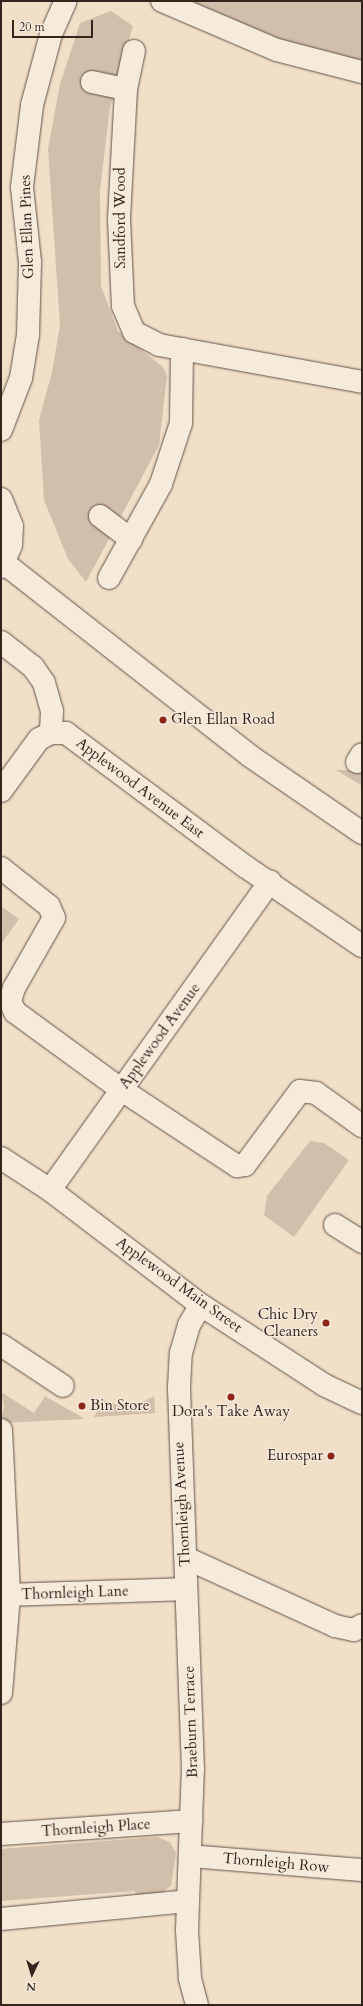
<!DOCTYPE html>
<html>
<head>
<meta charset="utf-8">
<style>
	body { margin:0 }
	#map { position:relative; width:363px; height:2006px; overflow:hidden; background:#f1dfc8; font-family:Cardo,serif }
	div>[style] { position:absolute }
	.green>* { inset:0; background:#d1bfab }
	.roads { filter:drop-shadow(0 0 1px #635348) drop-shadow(0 0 1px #635348) }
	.minor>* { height:22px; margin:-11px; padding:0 11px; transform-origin:11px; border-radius:11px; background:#f6eadb }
	.dots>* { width:11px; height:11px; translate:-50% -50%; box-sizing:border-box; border:2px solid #f6eadb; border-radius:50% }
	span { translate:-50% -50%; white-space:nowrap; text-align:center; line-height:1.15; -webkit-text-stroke:3px #f6eadb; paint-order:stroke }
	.street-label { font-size:15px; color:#34241e }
	.poi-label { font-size:15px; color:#34241e }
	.left { translate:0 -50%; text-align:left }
	.right { translate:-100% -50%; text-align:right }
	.frame { position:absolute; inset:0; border:2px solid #34241e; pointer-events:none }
	.north { position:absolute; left:12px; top:1954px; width:40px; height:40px; -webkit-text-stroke:3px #f6eadb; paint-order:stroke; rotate:184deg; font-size:11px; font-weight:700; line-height:16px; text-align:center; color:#34241e }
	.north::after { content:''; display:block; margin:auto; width:14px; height:18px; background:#34241e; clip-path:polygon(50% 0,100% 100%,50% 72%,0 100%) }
	.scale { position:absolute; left:12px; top:20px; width:81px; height:18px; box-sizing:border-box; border:2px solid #34241e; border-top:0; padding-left:5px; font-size:12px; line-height:14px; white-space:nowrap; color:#34241e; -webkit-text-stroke:3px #f6eadb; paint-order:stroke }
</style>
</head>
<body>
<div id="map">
	<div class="green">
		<i style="clip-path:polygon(185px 1px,362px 1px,362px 64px,292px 46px)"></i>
		<i style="clip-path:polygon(111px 11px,133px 26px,110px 107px,100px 191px,101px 286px,118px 331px,163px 367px,167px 376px,159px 445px,86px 582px,68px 559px,44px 500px,39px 420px,52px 372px,60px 325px,48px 149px,60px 84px,80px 23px)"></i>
		<i style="clip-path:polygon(336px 770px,362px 770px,362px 786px)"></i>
		<i style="clip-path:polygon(1px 906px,19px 919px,1px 944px)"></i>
		<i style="clip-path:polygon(310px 1141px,324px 1143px,349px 1160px,294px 1237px,264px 1215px,267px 1196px)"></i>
		<i style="clip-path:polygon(1px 1392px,34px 1413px,45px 1396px,85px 1419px,1px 1423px,4px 1405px)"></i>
		<i style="clip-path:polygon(154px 1396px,155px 1413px,94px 1417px,103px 1400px,129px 1409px)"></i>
		<i style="clip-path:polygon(157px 1837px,170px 1842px,176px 1853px,171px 1886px,161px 1893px,136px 1897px,135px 1891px,1px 1901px,1px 1849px)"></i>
	</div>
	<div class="roads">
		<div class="minor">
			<i style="left:162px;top:1px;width:125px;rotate:23.1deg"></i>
			<i style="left:277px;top:50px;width:88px;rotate:14.5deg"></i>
			<i style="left:134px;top:51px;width:39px;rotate:102deg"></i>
			<i style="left:126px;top:89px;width:130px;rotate:93.1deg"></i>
			<i style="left:119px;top:219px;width:87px;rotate:87.4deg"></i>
			<i style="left:123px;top:306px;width:28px;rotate:67deg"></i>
			<i style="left:134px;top:332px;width:28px;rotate:27deg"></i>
			<i style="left:159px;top:345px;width:206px;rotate:10.3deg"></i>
			<i style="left:92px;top:82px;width:35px;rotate:12deg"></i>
			<i style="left:1px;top:430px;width:56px;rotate:-69deg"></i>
			<i style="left:21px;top:378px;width:44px;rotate:-80.8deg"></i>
			<i style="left:28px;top:335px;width:73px;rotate:-88.4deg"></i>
			<i style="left:30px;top:262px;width:75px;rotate:-96.1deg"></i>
			<i style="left:22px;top:187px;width:83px;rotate:-83deg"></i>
			<i style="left:32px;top:105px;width:73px;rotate:-75deg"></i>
			<i style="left:51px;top:34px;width:36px;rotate:-66deg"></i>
			<i style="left:1px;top:499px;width:29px;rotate:68deg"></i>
			<i style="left:12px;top:526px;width:19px;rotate:93deg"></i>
			<i style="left:11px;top:545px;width:24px;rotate:114deg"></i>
			<i style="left:100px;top:516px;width:39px;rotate:37deg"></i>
			<i style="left:4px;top:563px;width:313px;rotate:38.1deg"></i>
			<i style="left:250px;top:756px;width:136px;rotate:34.5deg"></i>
			<i style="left:109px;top:578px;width:107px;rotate:-61deg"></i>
			<i style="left:161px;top:484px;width:64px;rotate:-71.8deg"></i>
			<i style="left:181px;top:423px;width:74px;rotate:-89.2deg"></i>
			<i style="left:1px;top:642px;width:41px;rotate:38deg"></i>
			<i style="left:33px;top:667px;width:19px;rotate:55deg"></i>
			<i style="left:44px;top:683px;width:29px;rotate:74deg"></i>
			<i style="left:52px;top:711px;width:22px;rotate:93deg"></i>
			<i style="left:357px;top:762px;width:9px;rotate:-58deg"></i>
			<i style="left:1px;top:791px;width:64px;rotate:-53.8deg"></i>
			<i style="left:39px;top:739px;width:13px;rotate:-27deg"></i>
			<i style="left:51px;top:733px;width:15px"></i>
			<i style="left:66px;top:733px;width:224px;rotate:36.7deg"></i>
			<i style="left:246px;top:867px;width:140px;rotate:34.3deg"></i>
			<i style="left:1px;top:868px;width:61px;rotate:38.4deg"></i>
			<i style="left:49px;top:906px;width:13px;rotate:67deg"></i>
			<i style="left:54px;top:918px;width:81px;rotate:119.7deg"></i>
			<i style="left:14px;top:988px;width:14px;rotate:107deg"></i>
			<i style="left:10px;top:1001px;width:12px;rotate:66deg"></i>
			<i style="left:15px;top:1012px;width:132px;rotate:36.1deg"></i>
			<i style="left:122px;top:1090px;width:138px;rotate:33.5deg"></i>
			<i style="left:237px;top:1166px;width:8px;rotate:-7deg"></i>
			<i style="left:245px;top:1165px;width:92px;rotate:-53.4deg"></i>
			<i style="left:300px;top:1091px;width:16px;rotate:7deg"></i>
			<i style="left:316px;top:1093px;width:57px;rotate:35.7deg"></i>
			<i style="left:1px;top:1158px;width:59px;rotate:33.1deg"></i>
			<i style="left:50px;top:1190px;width:190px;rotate:37.3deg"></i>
			<i style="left:201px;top:1305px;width:147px;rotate:33deg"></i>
			<i style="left:324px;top:1385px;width:42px;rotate:25.3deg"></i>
			<i style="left:50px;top:1190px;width:379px;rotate:-54.5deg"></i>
			<i style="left:335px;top:1225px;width:32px;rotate:32deg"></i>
			<i style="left:1px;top:1345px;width:74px;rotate:33.5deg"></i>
			<i style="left:1px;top:1430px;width:165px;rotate:87.2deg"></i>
			<i style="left:9px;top:1595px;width:177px;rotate:-1.9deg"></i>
			<i style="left:186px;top:1558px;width:164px;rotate:24.5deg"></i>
			<i style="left:335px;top:1626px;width:19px;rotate:12deg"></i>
			<i style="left:354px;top:1630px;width:9px;rotate:-32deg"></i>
			<i style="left:1px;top:1693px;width:98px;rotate:-85.3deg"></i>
			<i style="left:1px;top:1834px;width:191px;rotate:-3.9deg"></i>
			<i style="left:190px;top:1856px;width:173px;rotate:4.7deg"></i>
			<i style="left:1px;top:1919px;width:187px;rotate:-5.5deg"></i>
			<i style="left:197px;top:2005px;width:28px;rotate:-105deg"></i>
			<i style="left:190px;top:1978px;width:48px;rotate:-93.6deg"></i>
			<i style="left:187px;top:1930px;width:160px;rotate:-87.9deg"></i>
			<i style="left:193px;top:1770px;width:383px;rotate:-92.1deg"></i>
			<i style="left:179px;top:1387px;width:34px;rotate:-87deg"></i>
			<i style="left:181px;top:1353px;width:29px;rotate:-74deg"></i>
			<i style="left:189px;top:1325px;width:23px;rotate:-59deg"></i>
		</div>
	</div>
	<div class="dots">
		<i style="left:163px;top:720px;background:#8f2418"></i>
		<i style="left:326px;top:1323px;background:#8f2418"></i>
		<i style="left:231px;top:1397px;background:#8f2418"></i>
		<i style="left:82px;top:1406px;background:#8f2418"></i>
		<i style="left:331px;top:1456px;background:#8f2418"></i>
	</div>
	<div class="street-label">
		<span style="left:121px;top:218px;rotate:-90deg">Sandford Wood</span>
		<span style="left:27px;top:227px;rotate:-92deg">Glen Ellan Pines</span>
		<span style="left:140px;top:788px;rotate:37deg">Applewood Avenue East</span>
		<span style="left:160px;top:1036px;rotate:-54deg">Applewood Avenue</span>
		<span style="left:179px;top:1285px;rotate:36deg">Applewood Main Street</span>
		<span style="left:182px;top:1504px;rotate:-93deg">Thornleigh Avenue</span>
		<span style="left:75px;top:1593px;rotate:-2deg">Thornleigh Lane</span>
		<span style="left:191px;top:1722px;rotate:-92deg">Braeburn Terrace</span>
		<span style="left:96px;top:1828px;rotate:-4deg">Thornleigh Place</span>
		<span style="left:276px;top:1863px;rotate:5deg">Thornleigh Row</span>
	</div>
	<div class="poi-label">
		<span class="left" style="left:171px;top:720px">Glen Ellan Road</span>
		<span class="right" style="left:318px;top:1323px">Chic Dry<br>Cleaners</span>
		<span class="left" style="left:90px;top:1406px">Bin Store</span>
		<span style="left:231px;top:1412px">Dora's Take Away</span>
		<span class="right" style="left:323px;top:1456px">Eurospar</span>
	</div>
	<div class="frame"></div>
	<div class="north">N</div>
	<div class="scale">20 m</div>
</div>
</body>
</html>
